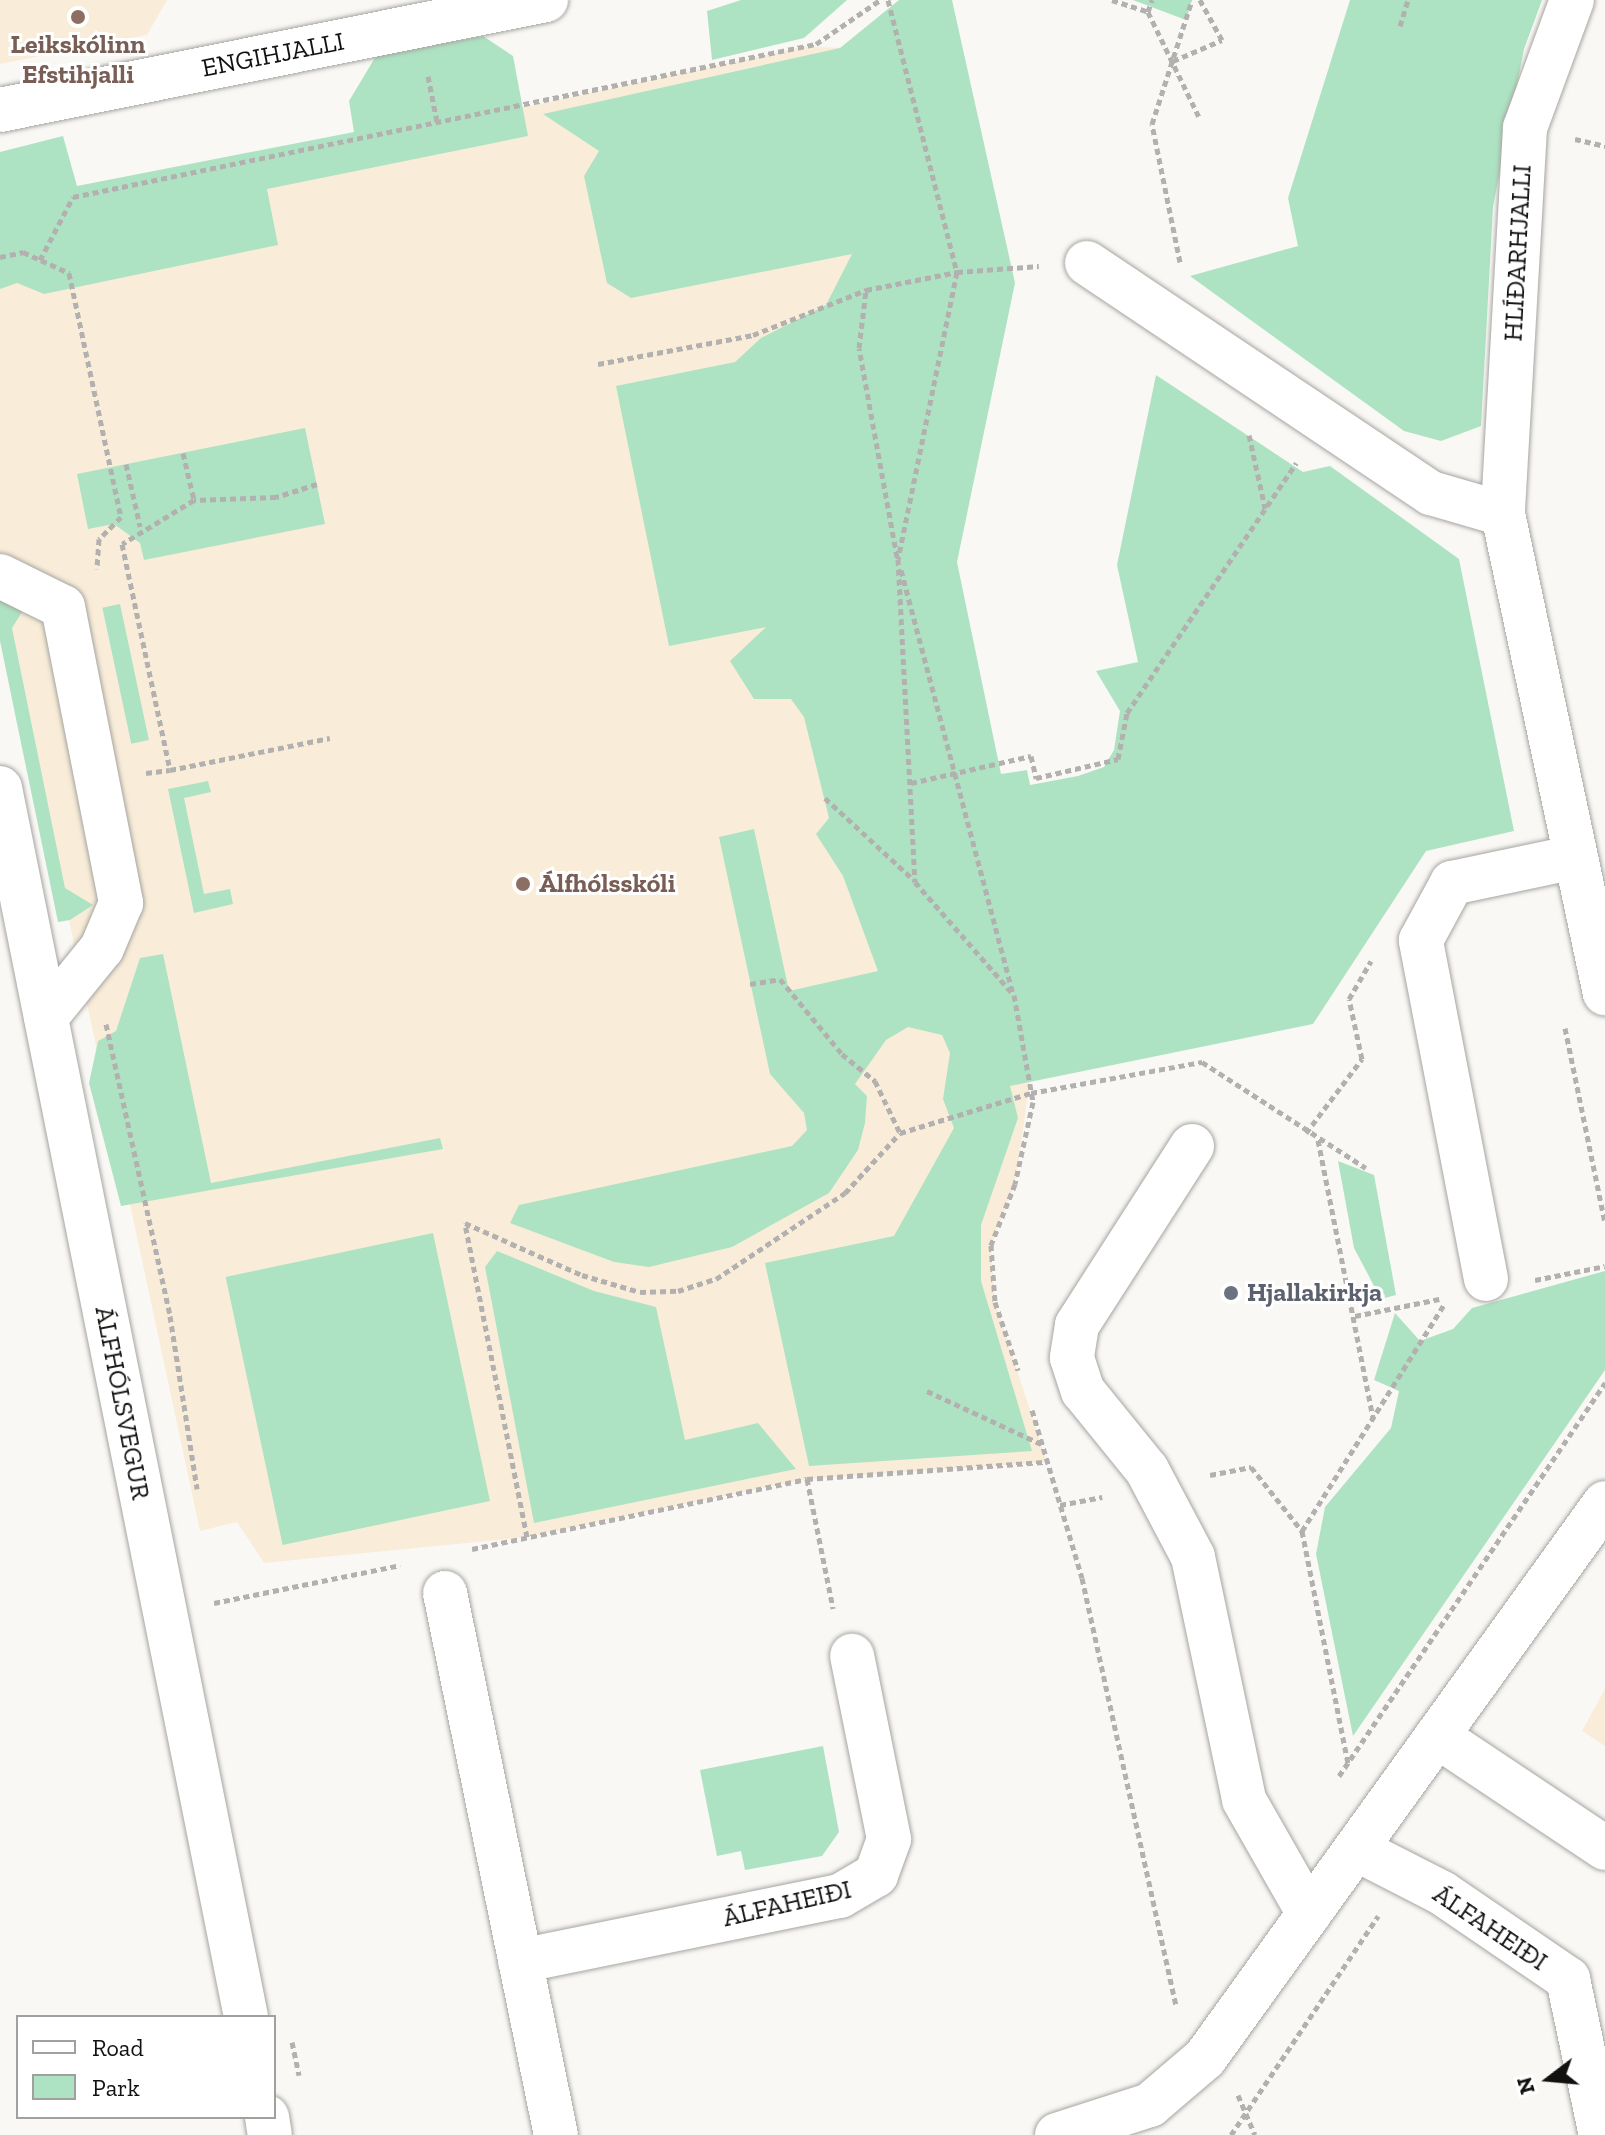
<!DOCTYPE html>
<html>
<head>
<meta charset="utf-8">
<style>
	body { margin:0 }
	#map { position:relative; width:1605px; height:2135px; overflow:hidden; background:#faf8f5; font-family:"Zilla Slab",serif }
	div>[style] { position:absolute }
	.education>* { inset:0; background:#f9edd9 }
	.green>* { inset:0; background:#ade3c2; transform-origin:0 0 }
	.path>* { height:5px; margin-top:-2.5px; transform-origin:0; background:repeating-linear-gradient(90deg,#b3b1af 0 6px,transparent 0 10px) }
	.roads { filter:drop-shadow(0 0 2px #a6a5a1) drop-shadow(0 0 2px #a6a5a1) }
	.minor>* { height:44px; margin:-22px; padding:0 22px; transform-origin:22px; border-radius:22px; background:#fff }
	.dots>* { width:22px; height:22px; translate:-50% -50%; box-sizing:border-box; border:4px solid #fff; border-radius:50% }
	span { translate:-50% -50%; white-space:nowrap; text-align:center; line-height:1.15; -webkit-text-stroke:6px #fff; paint-order:stroke }
	.education-label { font-size:26px; color:#785e54; font-weight:700 }
	.left { translate:0 -50%; text-align:left }
	.street-label { font-size:26px; color:#11110f }
	.worship-label { font-size:26px; color:#5b616d; font-weight:700 }
	.legend { position:absolute; left:16px; top:2015px; width:260px; height:104px; box-sizing:border-box; background:#fff; border:2px solid #a0a09f; margin:0; padding:10px 14px; list-style:none; font-size:24px; color:#11110f }
	.legend li { display:flex; align-items:center; gap:16px; height:40px }
	.legend b { width:40px; border:2px solid #a0a09f }
	.north { position:absolute; left:1509px; top:2039px; width:80px; height:80px; -webkit-text-stroke:6px #fff; paint-order:stroke; rotate:254deg; font-size:22px; font-weight:700; line-height:32px; text-align:center; color:#11110f }
	.north::after { content:''; display:block; margin:auto; width:28px; height:36px; background:#11110f; clip-path:polygon(50% 0,100% 100%,50% 72%,0 100%) }
</style>
</head>
<body>
<div id="map">
	<div class="education">
		<i style="clip-path:polygon(0 0,167px 0,147px 35px,0 64px)"></i>
		<i style="clip-path:polygon(891px 7px,898px 559px,1030px 1081px,1015px 1184px,991px 1246px,995px 1302px,1047px 1462px,807px 1479px,527px 1537px,264px 1563px,237px 1522px,200px 1531px,0 598px,0 221px,806px 46px,841px 48px)"></i>
		<i style="clip-path:polygon(1605px 1689px,1605px 1746px,1582px 1731px)"></i>
	</div>
	<div class="green">
		<i style="clip-path:polygon(741px 0,847px 0,804px 38px,712px 60px,707px 11px)"></i>
		<i style="clip-path:polygon(899px 0,952px 0,1015px 283px,957px 562px,1001px 774px,1027px 770px,1030px 785px,1078px 776px,1104px 767px,1114px 750px,1120px 711px,1096px 671px,1138px 662px,1117px 565px,1156px 375px,1303px 472px,1330px 466px,1459px 559px,1514px 831px,1426px 851px,1313px 1024px,1010px 1086px,1018px 1118px,981px 1225px,981px 1281px,1032px 1451px,809px 1466px,765px 1263px,894px 1236px,954px 1128px,943px 1099px,950px 1053px,942px 1035px,908px 1027px,886px 1040px,855px 1084px,867px 1096px,865px 1123px,858px 1150px,829px 1193px,732px 1247px,649px 1267px,614px 1262px,510px 1223px,519px 1205px,792px 1146px,807px 1130px,804px 1113px,770px 1074px,719px 837px,754px 829px,789px 991px,878px 971px,843px 876px,816px 834px,829px 818px,804px 717px,791px 699px,754px 699px,730px 661px,766px 627px,669px 646px,616px 386px,735px 362px,761px 338px,826px 305px,852px 254px,631px 298px,607px 283px,584px 176px,599px 151px,543px 114px,840px 48px)"></i>
		<i style="clip-path:polygon(1133px 0,1192px 0,1186px 20px)"></i>
		<i style="clip-path:polygon(1350px 0,1542px 0,1524px 49px,1493px 207px,1481px 426px,1441px 441px,1404px 431px,1190px 276px,1298px 246px,1288px 198px)"></i>
		<i style="clip-path:polygon(483px 36px,513px 56px,528px 136px,267px 189px,278px 245px,44px 294px,17px 283px,0 289px,0 152px,63px 136px,77px 186px,354px 132px,349px 101px,376px 56px)"></i>
		<i style="clip-path:polygon(305px 428px,325px 524px,144px 560px,140px 543px,114px 524px,88px 529px,77px 474px)"></i>
		<i style="clip-path:polygon(0 595px,24px 609px,12px 628px,65px 888px,93px 905px,70px 920px,58px 922px,0 641px)"></i>
		<i style="left:120px;top:604px;width:139px;height:18px;rotate:78deg"></i>
		<i style="clip-path:polygon(208px 781px,211px 792px,184px 798px,204px 894px,230px 889px,233px 904px,194px 913px,168px 789px)"></i>
		<i style="clip-path:polygon(163px 954px,211px 1183px,440px 1138px,443px 1149px,121px 1206px,89px 1083px,98px 1041px,116px 1031px,140px 958px)"></i>
		<i style="clip-path:polygon(1338px 1161px,1374px 1175px,1396px 1295px,1381px 1299px,1354px 1248px)"></i>
		<i style="left:433px;top:1233px;width:274px;height:212px;rotate:78deg"></i>
		<i style="clip-path:polygon(497px 1251px,594px 1291px,656px 1307px,685px 1440px,758px 1423px,796px 1469px,534px 1523px,485px 1267px)"></i>
		<i style="clip-path:polygon(1605px 1271px,1605px 1370px,1353px 1736px,1316px 1554px,1325px 1507px,1391px 1428px,1399px 1391px,1374px 1380px,1395px 1313px,1420px 1341px,1453px 1329px,1472px 1308px)"></i>
		<i style="clip-path:polygon(823px 1746px,839px 1832px,822px 1856px,745px 1870px,741px 1851px,717px 1856px,700px 1770px)"></i>
	</div>
	<div class="path">
		<i style="left:888px;top:0;width:281px;rotate:75.8deg"></i>
		<i style="left:957px;top:272px;width:293px;rotate:101.6deg"></i>
		<i style="left:898px;top:559px;width:323px;rotate:87deg"></i>
		<i style="left:915px;top:882px;width:150px;rotate:48.8deg"></i>
		<i style="left:1014px;top:995px;width:109px;rotate:79.9deg"></i>
		<i style="left:1033px;top:1102px;width:84px;rotate:102.4deg"></i>
		<i style="left:1015px;top:1184px;width:66px;rotate:111.5deg"></i>
		<i style="left:991px;top:1245px;width:57px;rotate:86deg"></i>
		<i style="left:995px;top:1302px;width:72px;rotate:71.3deg"></i>
		<i style="left:1112px;top:0;width:38px;rotate:18deg"></i>
		<i style="left:1148px;top:12px;width:13px;rotate:-72deg"></i>
		<i style="left:1148px;top:12px;width:117px;rotate:64.1deg"></i>
		<i style="left:1400px;top:26px;width:27px;rotate:-73deg"></i>
		<i style="left:1173px;top:61px;width:53px;rotate:-23.2deg"></i>
		<i style="left:1222px;top:40px;width:46px;rotate:-118.8deg"></i>
		<i style="left:428px;top:76px;width:47px;rotate:78.9deg"></i>
		<i style="left:1575px;top:139px;width:31px;rotate:13deg"></i>
		<i style="left:0;top:257px;width:24px;rotate:-12deg"></i>
		<i style="left:23px;top:252px;width:51px;rotate:24.5deg"></i>
		<i style="left:69px;top:273px;width:249px;rotate:78deg"></i>
		<i style="left:121px;top:517px;width:31px;rotate:135deg"></i>
		<i style="left:99px;top:539px;width:30px;rotate:94deg"></i>
		<i style="left:40px;top:260px;width:71px;rotate:-62.4deg"></i>
		<i style="left:73px;top:197px;width:759px;rotate:-11.64deg"></i>
		<i style="left:816px;top:44px;width:78px;rotate:-34.5deg"></i>
		<i style="left:1180px;top:262px;width:141px;rotate:-101.5deg"></i>
		<i style="left:1152px;top:124px;width:130px;rotate:-72.1deg"></i>
		<i style="left:598px;top:364px;width:158px;rotate:-10.6deg"></i>
		<i style="left:753px;top:335px;width:122px;rotate:-21.7deg"></i>
		<i style="left:1249px;top:435px;width:75px;rotate:77.6deg"></i>
		<i style="left:183px;top:453px;width:48px;rotate:76.8deg"></i>
		<i style="left:126px;top:464px;width:64px;rotate:77.3deg"></i>
		<i style="left:317px;top:484px;width:43px;rotate:162.4deg"></i>
		<i style="left:276px;top:497px;width:82px;rotate:177.9deg"></i>
		<i style="left:194px;top:500px;width:84px;rotate:148.6deg"></i>
		<i style="left:122px;top:544px;width:231px;rotate:78deg"></i>
		<i style="left:170px;top:770px;width:163px;rotate:-11.3deg"></i>
		<i style="left:897px;top:557px;width:212px;rotate:-100.3deg"></i>
		<i style="left:859px;top:348px;width:58px;rotate:-83.1deg"></i>
		<i style="left:866px;top:290px;width:93px;rotate:-11.2deg"></i>
		<i style="left:957px;top:272px;width:82px;rotate:-4.2deg"></i>
		<i style="left:901px;top:570px;width:439px;rotate:75.2deg"></i>
		<i style="left:146px;top:773px;width:24px;rotate:-7deg"></i>
		<i style="left:911px;top:783px;width:123px;rotate:-12.7deg"></i>
		<i style="left:1031px;top:756px;width:23px;rotate:77deg"></i>
		<i style="left:1036px;top:778px;width:84px;rotate:-13deg"></i>
		<i style="left:1118px;top:759px;width:47px;rotate:-78.9deg"></i>
		<i style="left:1127px;top:713px;width:302px;rotate:-55.9deg"></i>
		<i style="left:825px;top:798px;width:122px;rotate:42.7deg"></i>
		<i style="left:750px;top:984px;width:30px;rotate:-9deg"></i>
		<i style="left:780px;top:979px;width:97px;rotate:50.4deg"></i>
		<i style="left:842px;top:1054px;width:43px;rotate:39.3deg"></i>
		<i style="left:875px;top:1081px;width:58px;rotate:64.3deg"></i>
		<i style="left:106px;top:1024px;width:299px;rotate:77.6deg"></i>
		<i style="left:170px;top:1316px;width:175px;rotate:81.1deg"></i>
		<i style="left:1565px;top:1028px;width:199px;rotate:78.4deg"></i>
		<i style="left:1306px;top:1133px;width:93px;rotate:-52.9deg"></i>
		<i style="left:1362px;top:1059px;width:61px;rotate:-102.2deg"></i>
		<i style="left:1349px;top:999px;width:44px;rotate:-59.9deg"></i>
		<i style="left:1318px;top:1140px;width:283px;rotate:78.8deg"></i>
		<i style="left:1535px;top:1280px;width:71px;rotate:-11.3deg"></i>
		<i style="left:1355px;top:1316px;width:86px;rotate:-11.4deg"></i>
		<i style="left:927px;top:1391px;width:126px;rotate:24.9deg"></i>
		<i style="left:1032px;top:1410px;width:175px;rotate:73.4deg"></i>
		<i style="left:1082px;top:1578px;width:439px;rotate:77.6deg"></i>
		<i style="left:1210px;top:1475px;width:42px;rotate:-11deg"></i>
		<i style="left:1251px;top:1467px;width:82px;rotate:51.4deg"></i>
		<i style="left:1302px;top:1531px;width:237px;rotate:78.8deg"></i>
		<i style="left:807px;top:1479px;width:132px;rotate:78.6deg"></i>
		<i style="left:1060px;top:1505px;width:43px;rotate:-10.8deg"></i>
		<i style="left:1302px;top:1531px;width:267px;rotate:-57.9deg"></i>
		<i style="left:527px;top:1537px;width:320px;rotate:-101.2deg"></i>
		<i style="left:465px;top:1223px;width:128px;rotate:24deg"></i>
		<i style="left:582px;top:1275px;width:60px;rotate:16.3deg"></i>
		<i style="left:640px;top:1292px;width:38px;rotate:-2deg"></i>
		<i style="left:678px;top:1291px;width:40px;rotate:-18deg"></i>
		<i style="left:716px;top:1279px;width:155px;rotate:-33.7deg"></i>
		<i style="left:845px;top:1193px;width:81px;rotate:-47.5deg"></i>
		<i style="left:900px;top:1133px;width:137px;rotate:-17deg"></i>
		<i style="left:1031px;top:1093px;width:174px;rotate:-10.3deg"></i>
		<i style="left:1202px;top:1062px;width:195px;rotate:32.9deg"></i>
		<i style="left:472px;top:1549px;width:342px;rotate:-11.8deg"></i>
		<i style="left:807px;top:1479px;width:241px;rotate:-4.1deg"></i>
		<i style="left:214px;top:1603px;width:190px;rotate:-11.5deg"></i>
		<i style="left:1339px;top:1776px;width:475px;rotate:-55.9deg"></i>
		<i style="left:292px;top:2042px;width:34px;rotate:78deg"></i>
		<i style="left:1238px;top:2095px;width:43px;rotate:67deg"></i>
		<i style="left:1231px;top:2135px;width:264px;rotate:-56.1deg"></i>
	</div>
	<div class="roads">
		<div class="minor">
			<i style="left:1572px;top:0;width:136px;rotate:110.2deg"></i>
			<i style="left:1525px;top:128px;width:387px;rotate:93.3deg"></i>
			<i style="left:1503px;top:514px;width:490px;rotate:78deg"></i>
			<i style="left:0;top:110px;width:557px;rotate:-11.39deg"></i>
			<i style="left:1087px;top:263px;width:414px;rotate:33.8deg"></i>
			<i style="left:1431px;top:493px;width:75px;rotate:16.3deg"></i>
			<i style="left:0;top:576px;width:70px;rotate:26.2deg"></i>
			<i style="left:63px;top:607px;width:302px;rotate:78.9deg"></i>
			<i style="left:121px;top:903px;width:49px;rotate:112.9deg"></i>
			<i style="left:102px;top:948px;width:89px;rotate:129.1deg"></i>
			<i style="left:0;top:788px;width:1253px;rotate:78.68deg"></i>
			<i style="left:1192px;top:1146px;width:213px;rotate:122.7deg"></i>
			<i style="left:1077px;top:1325px;width:33px;rotate:99deg"></i>
			<i style="left:1072px;top:1358px;width:35px;rotate:72deg"></i>
			<i style="left:1083px;top:1391px;width:102px;rotate:51deg"></i>
			<i style="left:1147px;top:1470px;width:98px;rotate:62.1deg"></i>
			<i style="left:1193px;top:1557px;width:248px;rotate:78.1deg"></i>
			<i style="left:1244px;top:1800px;width:131px;rotate:60.3deg"></i>
			<i style="left:1486px;top:1279px;width:345px;rotate:-100.9deg"></i>
			<i style="left:1421px;top:940px;width:65px;rotate:-61.5deg"></i>
			<i style="left:1452px;top:883px;width:126px;rotate:-11.9deg"></i>
			<i style="left:445px;top:1593px;width:553px;rotate:78.43deg"></i>
			<i style="left:1437px;top:1736px;width:202px;rotate:33.7deg"></i>
			<i style="left:1356px;top:1849px;width:97px;rotate:27.1deg"></i>
			<i style="left:1442px;top:1893px;width:153px;rotate:34.3deg"></i>
			<i style="left:1568px;top:1979px;width:159px;rotate:78.1deg"></i>
			<i style="left:520px;top:1961px;width:327px;rotate:-11.5deg"></i>
			<i style="left:840px;top:1896px;width:42px;rotate:-30.3deg"></i>
			<i style="left:876px;top:1875px;width:38px;rotate:-70deg"></i>
			<i style="left:889px;top:1839px;width:187px;rotate:-101.4deg"></i>
			<i style="left:267px;top:2117px;width:18px;rotate:81deg"></i>
			<i style="left:1057px;top:2135px;width:98px;rotate:-17.9deg"></i>
			<i style="left:1150px;top:2105px;width:72px;rotate:-40.5deg"></i>
			<i style="left:1205px;top:2058px;width:684px;rotate:-54.22deg"></i>
		</div>
	</div>
	<div class="dots">
		<i style="left:78px;top:17px;background:#8d6e63"></i>
		<i style="left:523px;top:884px;background:#8d6e63"></i>
		<i style="left:1231px;top:1293px;background:#6b7280"></i>
	</div>
	<div class="education-label">
		<span style="left:78px;top:60px">Leikskólinn<br>Efstihjalli</span>
		<span class="left" style="left:539px;top:884px">Álfhólsskóli</span>
	</div>
	<div class="street-label">
		<span style="left:273px;top:55px;rotate:-11deg">ENGIHJALLI</span>
		<span style="left:1518px;top:253px;rotate:-87deg">HLÍÐARHJALLI</span>
		<span style="left:122px;top:1403px;rotate:79deg">ÁLFHÓLSVEGUR</span>
		<span style="left:787px;top:1904px;rotate:-13deg">ÁLFAHEIÐI</span>
		<span style="left:1490px;top:1928px;rotate:34deg">ÁLFAHEIÐI</span>
	</div>
	<div class="worship-label">
		<span class="left" style="left:1247px;top:1293px">Hjallakirkja</span>
	</div>
	<ul class="legend">
	<li><b style="height:10px;background:#fff"></b>Road</li>
	<li><b style="height:22px;background:#ade3c2"></b>Park</li>
	</ul>
	<div class="north">N</div>
</div>
</body>
</html>
